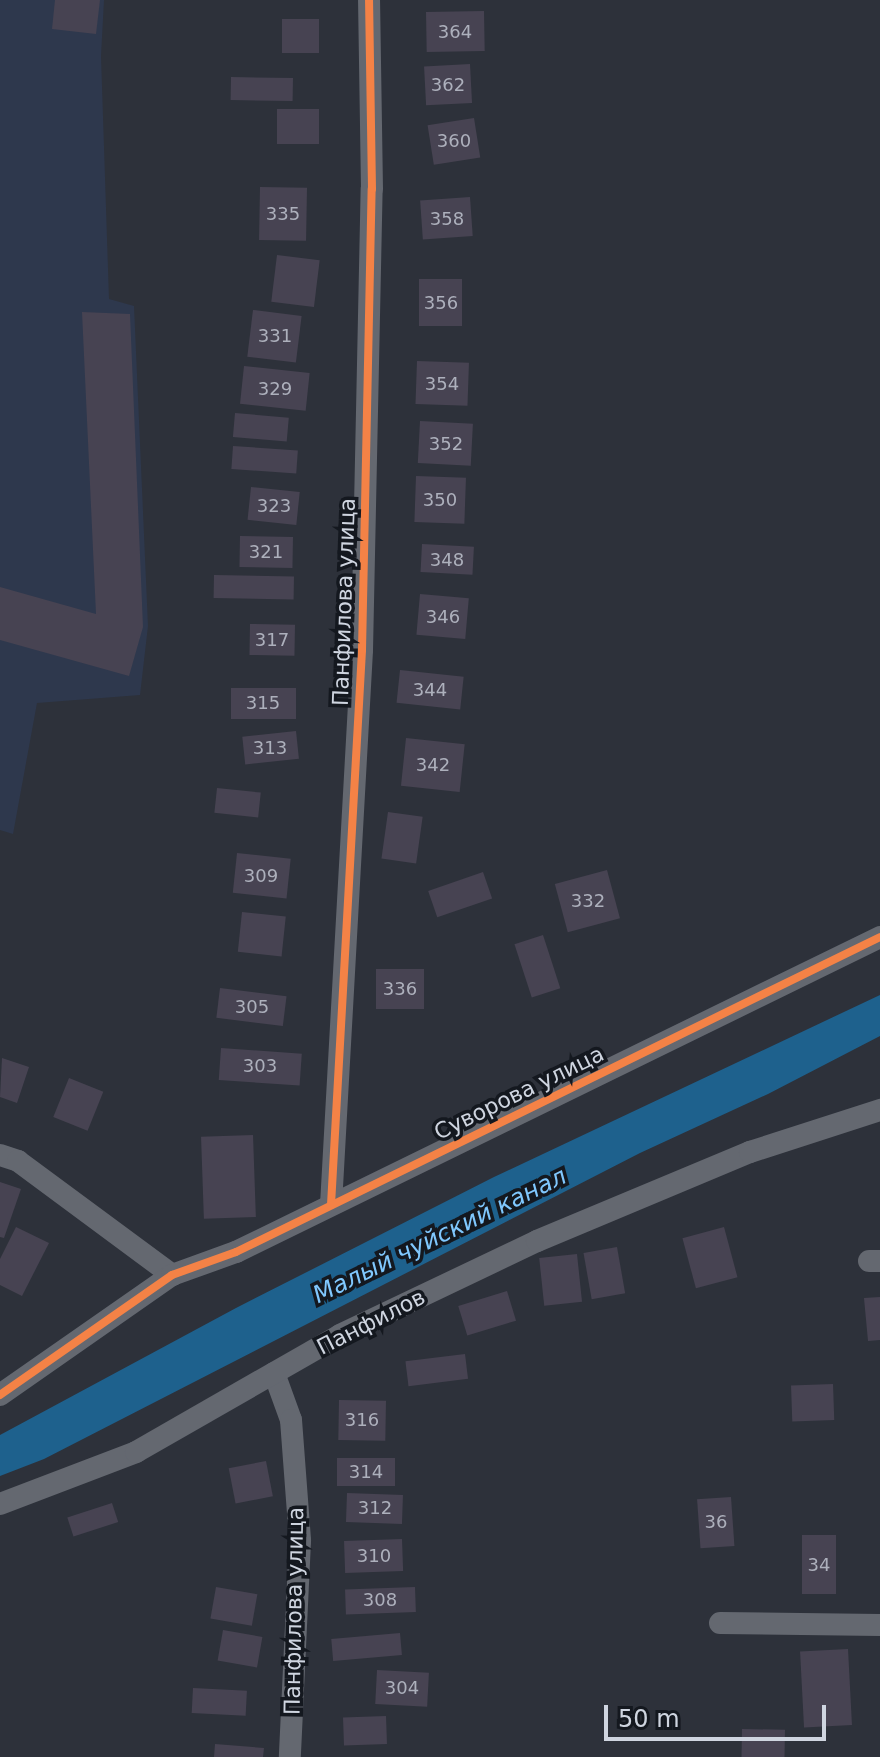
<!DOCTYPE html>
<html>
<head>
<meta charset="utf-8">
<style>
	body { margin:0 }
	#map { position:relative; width:880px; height:1757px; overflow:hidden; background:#2d313a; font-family:"DejaVu Sans",sans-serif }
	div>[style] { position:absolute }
	.built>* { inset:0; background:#2e384d }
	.water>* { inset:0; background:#1e618d }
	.building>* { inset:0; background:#474352; transform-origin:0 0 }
	.minor>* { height:22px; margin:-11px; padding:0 11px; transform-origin:11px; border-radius:11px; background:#646870 }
	.cycleway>* { height:8px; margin:-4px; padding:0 4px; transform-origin:4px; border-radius:4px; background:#f48246 }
	span { translate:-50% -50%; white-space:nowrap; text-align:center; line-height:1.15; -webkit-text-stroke:7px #14181f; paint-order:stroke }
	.number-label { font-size:18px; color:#adb0bc }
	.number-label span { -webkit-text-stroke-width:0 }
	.street-label { font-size:22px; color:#cfd5e0 }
	.water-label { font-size:24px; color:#80c8fe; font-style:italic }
	.scale { position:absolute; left:604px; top:1705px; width:222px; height:36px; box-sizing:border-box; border:4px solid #cfd5e0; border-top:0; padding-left:10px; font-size:24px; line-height:28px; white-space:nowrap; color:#cfd5e0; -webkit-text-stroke:6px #14181f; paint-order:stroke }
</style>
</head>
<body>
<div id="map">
	<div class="built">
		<i style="clip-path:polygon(0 0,104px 0,101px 56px,109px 299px,134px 306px,148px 626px,140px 695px,37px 703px,13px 834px,0 830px)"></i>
	</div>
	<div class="water">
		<i style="clip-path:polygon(880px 995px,880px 1036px,768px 1094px,640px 1153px,44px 1459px,0 1476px,0 1435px,236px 1308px,494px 1177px)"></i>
	</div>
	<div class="building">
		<i style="clip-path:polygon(55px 0,100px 0,96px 34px,52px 29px)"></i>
		<i style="left:484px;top:11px;width:40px;height:58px;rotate:89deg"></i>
		<i style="left:282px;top:19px;width:37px;height:34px"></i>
		<i style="left:470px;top:64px;width:39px;height:46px;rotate:87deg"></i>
		<i style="left:231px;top:77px;width:62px;height:23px;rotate:1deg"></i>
		<i style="left:277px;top:109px;width:42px;height:35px"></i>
		<i style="left:474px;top:118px;width:40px;height:47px;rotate:81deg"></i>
		<i style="left:260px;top:187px;width:47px;height:53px;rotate:1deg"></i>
		<i style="left:470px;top:197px;width:39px;height:50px;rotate:86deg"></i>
		<i style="left:277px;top:255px;width:43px;height:47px;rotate:7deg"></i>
		<i style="left:419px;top:279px;width:43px;height:47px"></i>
		<i style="left:253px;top:310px;width:49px;height:47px;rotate:7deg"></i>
		<i style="clip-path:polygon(82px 312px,130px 314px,143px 627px,129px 676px,0 640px,0 587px,96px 614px)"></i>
		<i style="left:417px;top:361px;width:52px;height:43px;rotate:2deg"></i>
		<i style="left:244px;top:366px;width:66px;height:38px;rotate:6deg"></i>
		<i style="left:235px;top:413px;width:54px;height:24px;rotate:5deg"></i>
		<i style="left:420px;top:421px;width:53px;height:42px;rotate:3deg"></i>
		<i style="left:233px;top:446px;width:65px;height:23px;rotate:4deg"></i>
		<i style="left:416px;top:476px;width:50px;height:46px;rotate:2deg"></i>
		<i style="left:251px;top:487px;width:49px;height:33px;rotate:6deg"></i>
		<i style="left:240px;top:536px;width:53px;height:31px;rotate:1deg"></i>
		<i style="left:422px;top:544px;width:52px;height:28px;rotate:3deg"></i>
		<i style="left:214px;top:575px;width:80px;height:23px;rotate:1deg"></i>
		<i style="left:420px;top:594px;width:49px;height:41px;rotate:5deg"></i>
		<i style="left:250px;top:624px;width:45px;height:31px;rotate:1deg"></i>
		<i style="left:400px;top:670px;width:64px;height:33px;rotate:6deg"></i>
		<i style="left:231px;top:688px;width:65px;height:31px"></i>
		<i style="left:296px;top:731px;width:28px;height:54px;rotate:84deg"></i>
		<i style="left:406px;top:738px;width:59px;height:48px;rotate:6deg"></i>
		<i style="left:217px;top:788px;width:44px;height:25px;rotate:6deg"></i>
		<i style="left:388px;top:812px;width:35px;height:47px;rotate:8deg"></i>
		<i style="left:237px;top:853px;width:54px;height:40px;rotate:6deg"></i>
		<i style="left:607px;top:870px;width:50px;height:54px;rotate:75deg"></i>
		<i style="left:483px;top:872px;width:28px;height:58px;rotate:71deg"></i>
		<i style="left:242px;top:912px;width:44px;height:40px;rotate:6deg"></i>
		<i style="left:543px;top:935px;width:56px;height:30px;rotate:72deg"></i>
		<i style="left:376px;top:969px;width:48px;height:40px"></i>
		<i style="left:220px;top:988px;width:67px;height:30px;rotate:7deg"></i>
		<i style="left:221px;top:1048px;width:81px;height:32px;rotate:4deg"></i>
		<i style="clip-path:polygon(2px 1058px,29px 1067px,17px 1103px,0 1097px)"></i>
		<i style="left:69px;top:1078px;width:37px;height:42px;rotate:22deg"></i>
		<i style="left:253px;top:1135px;width:82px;height:52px;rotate:88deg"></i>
		<i style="clip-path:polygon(0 1182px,21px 1189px,4px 1238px,0 1237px)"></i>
		<i style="clip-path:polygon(16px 1227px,49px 1243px,22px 1296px,0 1285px,0 1259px)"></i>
		<i style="left:724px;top:1227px;width:52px;height:43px;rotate:75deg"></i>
		<i style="left:617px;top:1247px;width:47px;height:34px;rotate:80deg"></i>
		<i style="left:577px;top:1254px;width:48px;height:38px;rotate:84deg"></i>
		<i style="left:507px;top:1291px;width:31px;height:51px;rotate:73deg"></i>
		<i style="clip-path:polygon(880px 1297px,880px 1340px,868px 1341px,864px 1298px)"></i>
		<i style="left:465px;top:1354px;width:25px;height:60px;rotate:83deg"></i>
		<i style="left:833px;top:1384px;width:36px;height:42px;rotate:88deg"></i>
		<i style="left:339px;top:1400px;width:47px;height:40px;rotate:1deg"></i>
		<i style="left:337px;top:1458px;width:58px;height:28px"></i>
		<i style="left:266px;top:1461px;width:36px;height:38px;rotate:79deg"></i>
		<i style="left:347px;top:1493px;width:56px;height:29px;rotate:2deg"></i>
		<i style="left:731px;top:1497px;width:49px;height:34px;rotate:86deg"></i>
		<i style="left:112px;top:1503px;width:20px;height:47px;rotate:72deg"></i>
		<i style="left:802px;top:1535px;width:34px;height:59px"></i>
		<i style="left:402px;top:1539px;width:32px;height:58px;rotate:88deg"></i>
		<i style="left:216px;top:1587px;width:42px;height:32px;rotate:10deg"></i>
		<i style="left:415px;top:1587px;width:25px;height:70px;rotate:88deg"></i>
		<i style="left:223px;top:1630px;width:40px;height:31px;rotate:10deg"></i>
		<i style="left:400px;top:1633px;width:22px;height:69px;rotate:85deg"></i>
		<i style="left:848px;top:1649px;width:76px;height:48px;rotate:87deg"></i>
		<i style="left:377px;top:1670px;width:52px;height:34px;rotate:3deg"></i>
		<i style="left:193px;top:1688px;width:54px;height:25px;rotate:3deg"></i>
		<i style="left:386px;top:1716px;width:28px;height:43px;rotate:88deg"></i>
		<i style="left:742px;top:1729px;width:43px;height:28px;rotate:1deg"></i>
		<i style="clip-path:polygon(215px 1744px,264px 1748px,263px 1757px,214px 1757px)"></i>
	</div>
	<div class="minor">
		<i style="left:0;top:1155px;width:19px;rotate:18deg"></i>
		<i style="left:18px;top:1161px;width:192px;rotate:36.5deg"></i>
		<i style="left:331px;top:1205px;width:556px;rotate:-86.8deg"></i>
		<i style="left:362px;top:650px;width:461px;rotate:-88.8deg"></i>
		<i style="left:372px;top:189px;width:189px;rotate:-90.9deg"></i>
		<i style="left:869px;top:1261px;width:11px"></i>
		<i style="left:274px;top:1373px;width:50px;rotate:70.1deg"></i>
		<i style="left:291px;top:1420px;width:121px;rotate:85.7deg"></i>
		<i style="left:300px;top:1541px;width:216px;rotate:92.7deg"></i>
		<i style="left:0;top:1395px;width:210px;rotate:-34.9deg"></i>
		<i style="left:172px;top:1275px;width:68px;rotate:-19.8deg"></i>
		<i style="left:236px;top:1252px;width:717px;rotate:-26.06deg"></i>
		<i style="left:0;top:1504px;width:146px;rotate:-20.9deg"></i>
		<i style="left:136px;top:1452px;width:235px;rotate:-29.8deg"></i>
		<i style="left:340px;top:1335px;width:218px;rotate:-25.5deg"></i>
		<i style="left:537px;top:1241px;width:231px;rotate:-22.7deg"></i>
		<i style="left:750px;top:1152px;width:137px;rotate:-17.9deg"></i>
		<i style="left:720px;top:1623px;width:160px;rotate:0.7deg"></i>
	</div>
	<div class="cycleway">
		<i style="left:331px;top:1205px;width:556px;rotate:-86.8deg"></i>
		<i style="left:362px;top:650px;width:461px;rotate:-88.8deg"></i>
		<i style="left:372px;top:189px;width:189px;rotate:-90.9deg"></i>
		<i style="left:0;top:1395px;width:210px;rotate:-34.9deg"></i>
		<i style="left:172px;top:1275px;width:68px;rotate:-19.8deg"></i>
		<i style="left:236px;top:1252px;width:717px;rotate:-26.06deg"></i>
	</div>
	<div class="number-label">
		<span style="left:455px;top:32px">364</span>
		<span style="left:448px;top:85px">362</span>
		<span style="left:454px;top:141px">360</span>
		<span style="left:283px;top:214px">335</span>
		<span style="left:447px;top:219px">358</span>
		<span style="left:441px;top:303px">356</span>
		<span style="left:275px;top:336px">331</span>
		<span style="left:442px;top:384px">354</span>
		<span style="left:275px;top:389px">329</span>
		<span style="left:446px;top:444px">352</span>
		<span style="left:440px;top:500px">350</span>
		<span style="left:274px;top:506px">323</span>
		<span style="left:266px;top:552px">321</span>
		<span style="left:447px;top:560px">348</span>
		<span style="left:443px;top:617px">346</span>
		<span style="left:272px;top:640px">317</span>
		<span style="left:430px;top:690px">344</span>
		<span style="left:263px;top:703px">315</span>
		<span style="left:270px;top:748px">313</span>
		<span style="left:433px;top:765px">342</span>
		<span style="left:261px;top:876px">309</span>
		<span style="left:588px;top:901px">332</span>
		<span style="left:400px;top:989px">336</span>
		<span style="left:252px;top:1007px">305</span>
		<span style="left:260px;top:1066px">303</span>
		<span style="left:362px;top:1420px">316</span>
		<span style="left:366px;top:1472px">314</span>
		<span style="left:375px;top:1508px">312</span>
		<span style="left:716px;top:1522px">36</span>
		<span style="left:374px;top:1556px">310</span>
		<span style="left:819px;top:1565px">34</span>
		<span style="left:380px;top:1600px">308</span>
		<span style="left:402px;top:1688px">304</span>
	</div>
	<div class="street-label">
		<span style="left:344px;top:602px;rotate:-88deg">Панфилова улица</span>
		<span style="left:519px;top:1093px;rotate:-26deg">Суворова улица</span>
		<span style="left:371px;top:1322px;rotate:-27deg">Панфилов</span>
		<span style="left:294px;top:1611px;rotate:-89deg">Панфилова улица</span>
	</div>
	<div class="water-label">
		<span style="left:440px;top:1236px;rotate:-26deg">Малый чуйский канал</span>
	</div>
	<div class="scale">50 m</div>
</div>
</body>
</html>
